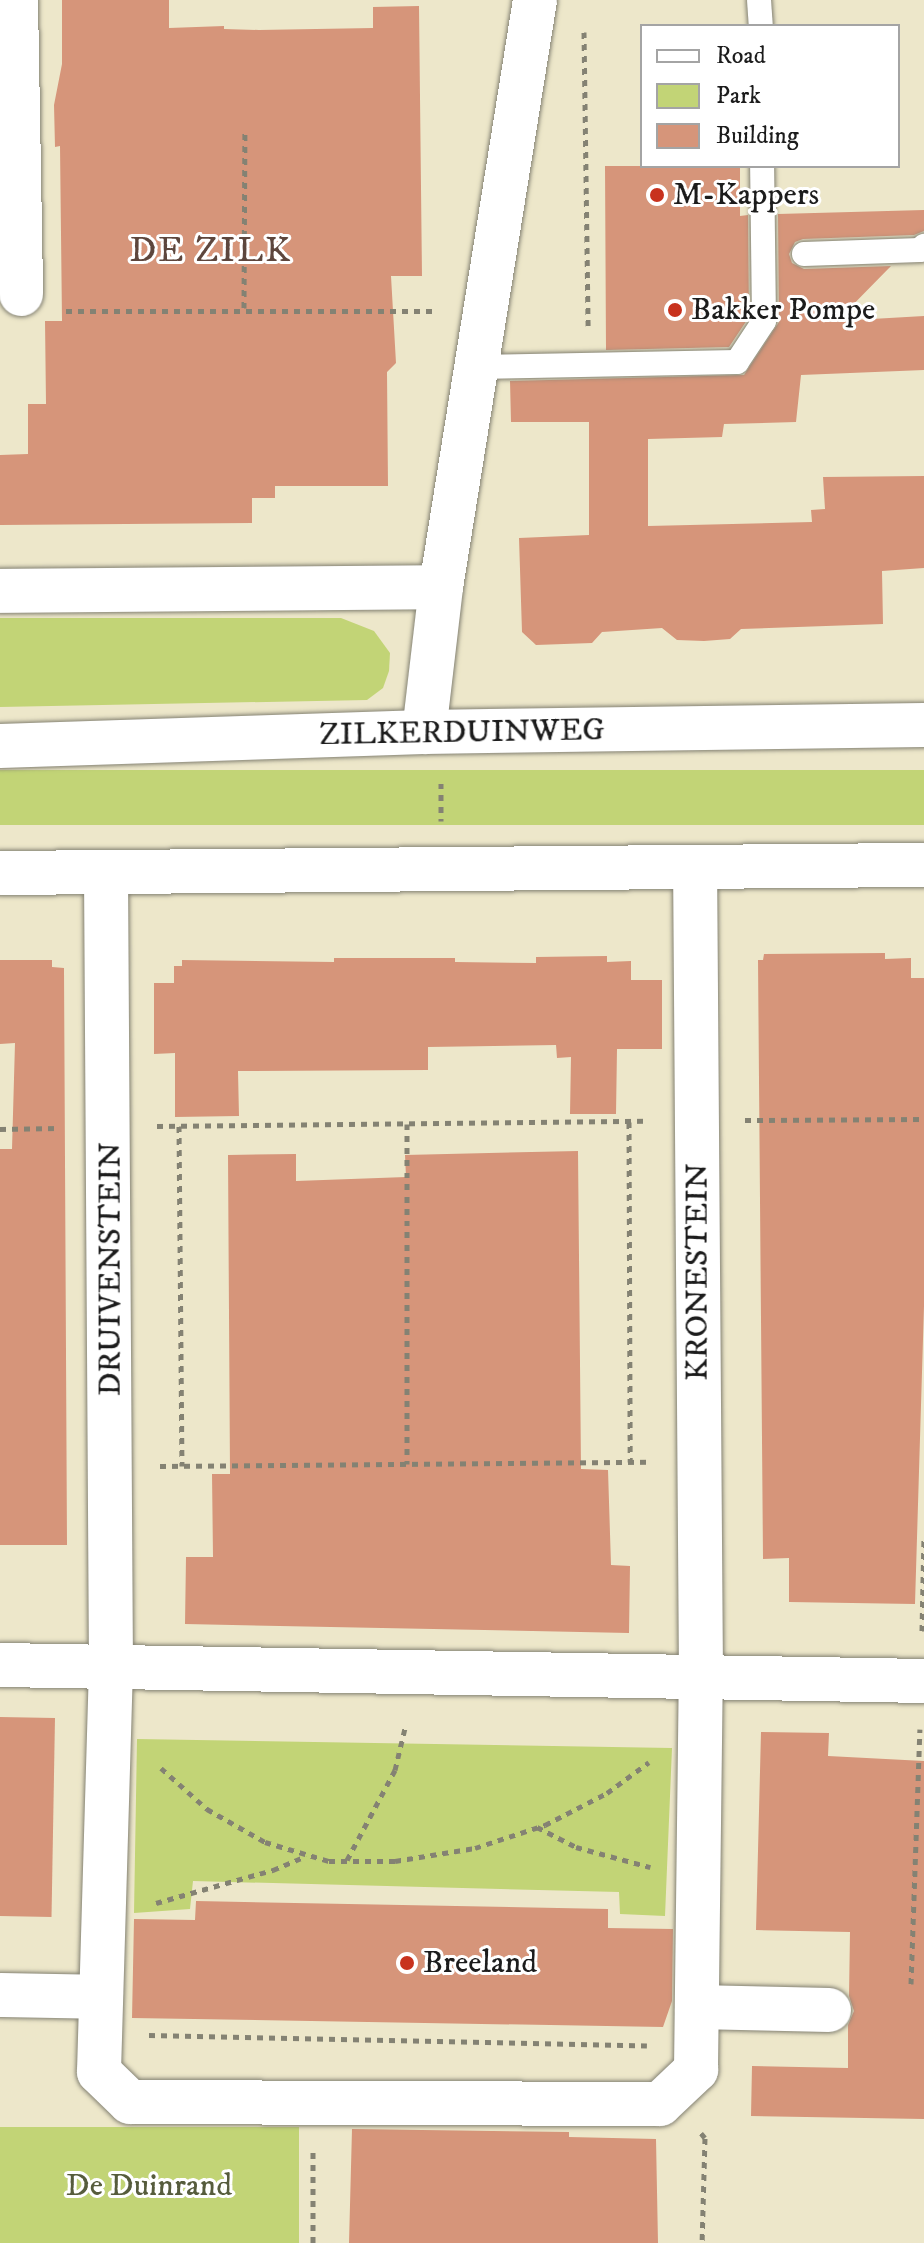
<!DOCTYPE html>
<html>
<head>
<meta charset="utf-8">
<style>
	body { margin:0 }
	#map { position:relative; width:924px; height:2243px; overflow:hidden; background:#ede7ca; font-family:"IM FELL DW Pica",serif }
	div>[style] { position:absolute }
	.green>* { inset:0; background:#c2d476; transform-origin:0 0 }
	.building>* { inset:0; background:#d6957a; transform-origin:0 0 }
	.path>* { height:5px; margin-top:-2.5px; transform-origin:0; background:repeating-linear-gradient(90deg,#848273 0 6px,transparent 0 12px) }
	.roads { filter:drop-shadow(0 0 2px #848273) drop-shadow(0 0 2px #848273) }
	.service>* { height:24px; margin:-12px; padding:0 12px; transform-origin:12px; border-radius:12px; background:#fff }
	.minor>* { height:44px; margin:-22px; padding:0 22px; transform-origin:22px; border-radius:22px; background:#fff }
	.tertiary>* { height:44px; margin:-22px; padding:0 22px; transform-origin:22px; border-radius:22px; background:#fff }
	.dots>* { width:22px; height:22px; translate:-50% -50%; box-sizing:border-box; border:4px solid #fff; border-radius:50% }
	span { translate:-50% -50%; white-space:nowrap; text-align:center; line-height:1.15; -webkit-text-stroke:6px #fff; paint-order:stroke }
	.poi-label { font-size:32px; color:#1c1c1c }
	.left { translate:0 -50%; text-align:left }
	.street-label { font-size:32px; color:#1c1c1c }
	.park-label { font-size:32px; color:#565c3c }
	.quarter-label { font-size:36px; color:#5d463d; letter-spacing:2px }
	.legend { position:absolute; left:640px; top:24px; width:260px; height:144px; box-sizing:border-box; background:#fff; border:2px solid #a4a4a4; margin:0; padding:10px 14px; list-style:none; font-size:24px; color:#1c1c1c }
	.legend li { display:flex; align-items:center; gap:16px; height:40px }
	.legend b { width:40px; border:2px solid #a4a4a4 }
</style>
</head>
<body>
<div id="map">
	<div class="green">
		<i style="clip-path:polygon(0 618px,341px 618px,374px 631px,390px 653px,389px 671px,383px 688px,367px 700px,0 707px)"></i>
		<i style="left:924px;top:770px;width:55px;height:924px;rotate:90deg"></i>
		<i style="clip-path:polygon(137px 1739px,672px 1748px,665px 1916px,620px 1914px,619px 1892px,193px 1881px,190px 1909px,134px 1913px)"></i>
		<i style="left:0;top:2127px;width:299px;height:116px"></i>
	</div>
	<div class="building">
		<i style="clip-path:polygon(62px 0,169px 0,169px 28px,224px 26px,224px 29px,259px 30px,373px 28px,373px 7px,419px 6px,422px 276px,391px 276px,396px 363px,387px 372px,388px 486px,275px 486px,275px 498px,252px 498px,252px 523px,0 525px,0 455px,28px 454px,28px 404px,46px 404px,45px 321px,62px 321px,60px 146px,55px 147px,54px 105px,62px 64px)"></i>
		<i style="clip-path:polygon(605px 166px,740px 166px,740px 216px,748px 215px,749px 317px,729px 347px,606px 350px)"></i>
		<i style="clip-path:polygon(924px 210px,924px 231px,914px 235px,803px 239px,795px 242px,789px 254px,792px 263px,804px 269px,891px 266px,837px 321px,924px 316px,924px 370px,801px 375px,796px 422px,724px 424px,722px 437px,648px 439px,648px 526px,812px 522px,811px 510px,825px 509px,823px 477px,924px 476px,924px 568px,882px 571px,883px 624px,741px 629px,730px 639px,704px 641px,677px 640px,662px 628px,602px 632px,592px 643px,536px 645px,522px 632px,519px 538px,589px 535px,589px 422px,511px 422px,510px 381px,744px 375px,779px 322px,778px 214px)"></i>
		<i style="clip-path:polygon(885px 953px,885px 959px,911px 958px,911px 978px,924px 978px,924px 1306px,915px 1604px,789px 1602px,789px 1558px,763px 1559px,758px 960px,763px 960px,764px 954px)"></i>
		<i style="clip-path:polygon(607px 956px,607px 962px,631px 961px,631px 980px,662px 980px,662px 1049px,617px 1049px,616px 1114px,570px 1114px,571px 1057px,557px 1058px,556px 1045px,428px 1047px,428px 1070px,238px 1071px,239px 1116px,175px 1117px,175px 1053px,154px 1054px,154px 983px,174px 983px,174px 966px,182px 966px,182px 960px,334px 962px,334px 958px,455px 958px,455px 962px,536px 963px,536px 957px)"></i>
		<i style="clip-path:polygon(0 960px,52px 960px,52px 967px,64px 968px,67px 1545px,0 1545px,0 1149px,12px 1149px,15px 1043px,0 1044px)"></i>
		<i style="clip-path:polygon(578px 1151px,581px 1469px,608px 1470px,611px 1565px,630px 1566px,629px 1633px,185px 1624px,186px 1557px,213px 1557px,212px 1474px,230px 1474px,228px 1155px,296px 1154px,296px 1181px,406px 1177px,405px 1155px)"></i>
		<i style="left:0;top:1717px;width:55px;height:199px;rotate:1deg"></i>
		<i style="clip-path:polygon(761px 1732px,829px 1733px,828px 1756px,924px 1761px,924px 2119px,751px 2116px,752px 2066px,848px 2068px,848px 2025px,854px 2011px,849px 1996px,850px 1932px,756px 1930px)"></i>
		<i style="clip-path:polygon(196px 1901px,608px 1909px,608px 1928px,673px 1929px,672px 2001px,663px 2027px,132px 2018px,134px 1919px,195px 1920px)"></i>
		<i style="clip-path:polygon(352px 2129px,569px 2132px,569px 2137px,656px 2139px,658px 2243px,349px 2243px)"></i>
	</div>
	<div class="path">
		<i style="left:584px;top:32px;width:294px;rotate:89.2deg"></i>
		<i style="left:244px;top:308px;width:175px;rotate:-89.7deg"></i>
		<i style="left:66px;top:311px;width:370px"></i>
		<i style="left:441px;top:783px;width:38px;rotate:90deg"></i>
		<i style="left:745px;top:1120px;width:179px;rotate:-0.3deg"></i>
		<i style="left:629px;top:1122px;width:340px;rotate:89.8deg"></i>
		<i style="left:407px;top:1124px;width:340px;rotate:90deg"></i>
		<i style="left:157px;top:1126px;width:490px;rotate:-0.6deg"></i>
		<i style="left:179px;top:1126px;width:340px;rotate:89.5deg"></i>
		<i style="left:0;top:1129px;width:59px;rotate:-1deg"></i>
		<i style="left:160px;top:1466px;width:490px;rotate:-0.5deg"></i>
		<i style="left:922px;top:1631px;width:95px;rotate:-88.8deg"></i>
		<i style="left:161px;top:1768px;width:62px;rotate:41.7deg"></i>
		<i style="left:207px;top:1809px;width:67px;rotate:29.6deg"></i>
		<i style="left:265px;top:1842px;width:67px;rotate:16.5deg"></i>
		<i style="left:329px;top:1861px;width:66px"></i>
		<i style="left:395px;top:1861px;width:81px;rotate:-9.2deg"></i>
		<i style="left:475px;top:1848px;width:74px;rotate:-18.2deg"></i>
		<i style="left:545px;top:1825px;width:70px;rotate:-27.3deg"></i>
		<i style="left:607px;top:1793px;width:52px;rotate:-36.4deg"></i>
		<i style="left:537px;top:1827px;width:44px;rotate:27.1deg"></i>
		<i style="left:576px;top:1847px;width:77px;rotate:15.1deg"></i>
		<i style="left:347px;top:1860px;width:102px;rotate:-61.9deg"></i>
		<i style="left:395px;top:1770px;width:47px;rotate:-76.6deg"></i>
		<i style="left:156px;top:1903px;width:122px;rotate:-15.8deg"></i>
		<i style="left:273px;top:1870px;width:36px;rotate:-23deg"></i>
		<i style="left:911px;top:1984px;width:255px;rotate:-88deg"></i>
		<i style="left:149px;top:2035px;width:498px;rotate:1.2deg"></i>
		<i style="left:701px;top:2133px;width:6px;rotate:51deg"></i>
		<i style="left:705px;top:2138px;width:105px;rotate:91.6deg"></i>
		<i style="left:313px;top:2243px;width:92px;rotate:-90deg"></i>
	</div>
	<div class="roads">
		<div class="service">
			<i style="left:759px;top:0;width:26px;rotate:86deg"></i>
			<i style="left:804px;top:254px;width:116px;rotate:-2deg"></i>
			<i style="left:920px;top:250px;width:6px;rotate:-45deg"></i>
			<i style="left:477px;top:367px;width:260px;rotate:-1.1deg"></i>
			<i style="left:737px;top:362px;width:49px;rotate:-56.6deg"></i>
			<i style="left:764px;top:321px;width:155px;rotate:-90.7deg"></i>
		</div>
		<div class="minor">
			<i style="left:16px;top:0;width:294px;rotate:89deg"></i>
			<i style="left:0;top:591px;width:441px;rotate:-0.5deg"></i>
			<i style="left:424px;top:732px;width:146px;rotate:-83.3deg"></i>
			<i style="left:441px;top:587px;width:594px;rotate:-80.9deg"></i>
			<i style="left:106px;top:872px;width:795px;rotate:89.64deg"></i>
			<i style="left:111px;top:1667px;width:405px;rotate:91.7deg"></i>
			<i style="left:99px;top:2072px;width:43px;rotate:44.1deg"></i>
			<i style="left:130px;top:2102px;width:530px;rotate:0.22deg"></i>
			<i style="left:660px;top:2104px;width:50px;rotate:-43.4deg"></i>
			<i style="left:696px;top:2070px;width:394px;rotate:-89.3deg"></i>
			<i style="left:701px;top:1676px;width:809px;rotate:-90.42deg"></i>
			<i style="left:0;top:873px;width:924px;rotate:-0.5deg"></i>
			<i style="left:0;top:1665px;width:924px;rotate:0.99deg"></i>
			<i style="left:0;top:1995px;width:101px;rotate:1.1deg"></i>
			<i style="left:697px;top:2007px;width:132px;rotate:1.3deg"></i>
		</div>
		<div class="tertiary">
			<i style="left:0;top:746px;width:424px;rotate:-1.9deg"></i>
			<i style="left:424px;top:732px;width:500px;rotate:-0.8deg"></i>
		</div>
	</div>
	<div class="dots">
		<i style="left:657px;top:195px;background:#c8321e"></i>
		<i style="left:675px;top:310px;background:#c8321e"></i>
		<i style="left:407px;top:1963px;background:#c8321e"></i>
	</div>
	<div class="poi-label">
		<span class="left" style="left:673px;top:195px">M-Kappers</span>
		<span class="left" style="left:691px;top:310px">Bakker Pompe</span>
		<span class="left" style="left:423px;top:1963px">Breeland</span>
	</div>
	<div class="street-label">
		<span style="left:462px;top:733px;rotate:-1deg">ZILKERDUINWEG</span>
		<span style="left:111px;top:1269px;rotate:-90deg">DRUIVENSTEIN</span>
		<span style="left:698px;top:1272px;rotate:-90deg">KRONESTEIN</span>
	</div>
	<div class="park-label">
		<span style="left:149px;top:2186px">De Duinrand</span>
	</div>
	<div class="quarter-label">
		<span style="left:211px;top:251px">DE ZILK</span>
	</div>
	<ul class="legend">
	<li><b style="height:10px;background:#fff"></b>Road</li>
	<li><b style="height:22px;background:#c2d476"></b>Park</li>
	<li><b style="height:22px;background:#d6957a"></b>Building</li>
	</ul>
</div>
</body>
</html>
